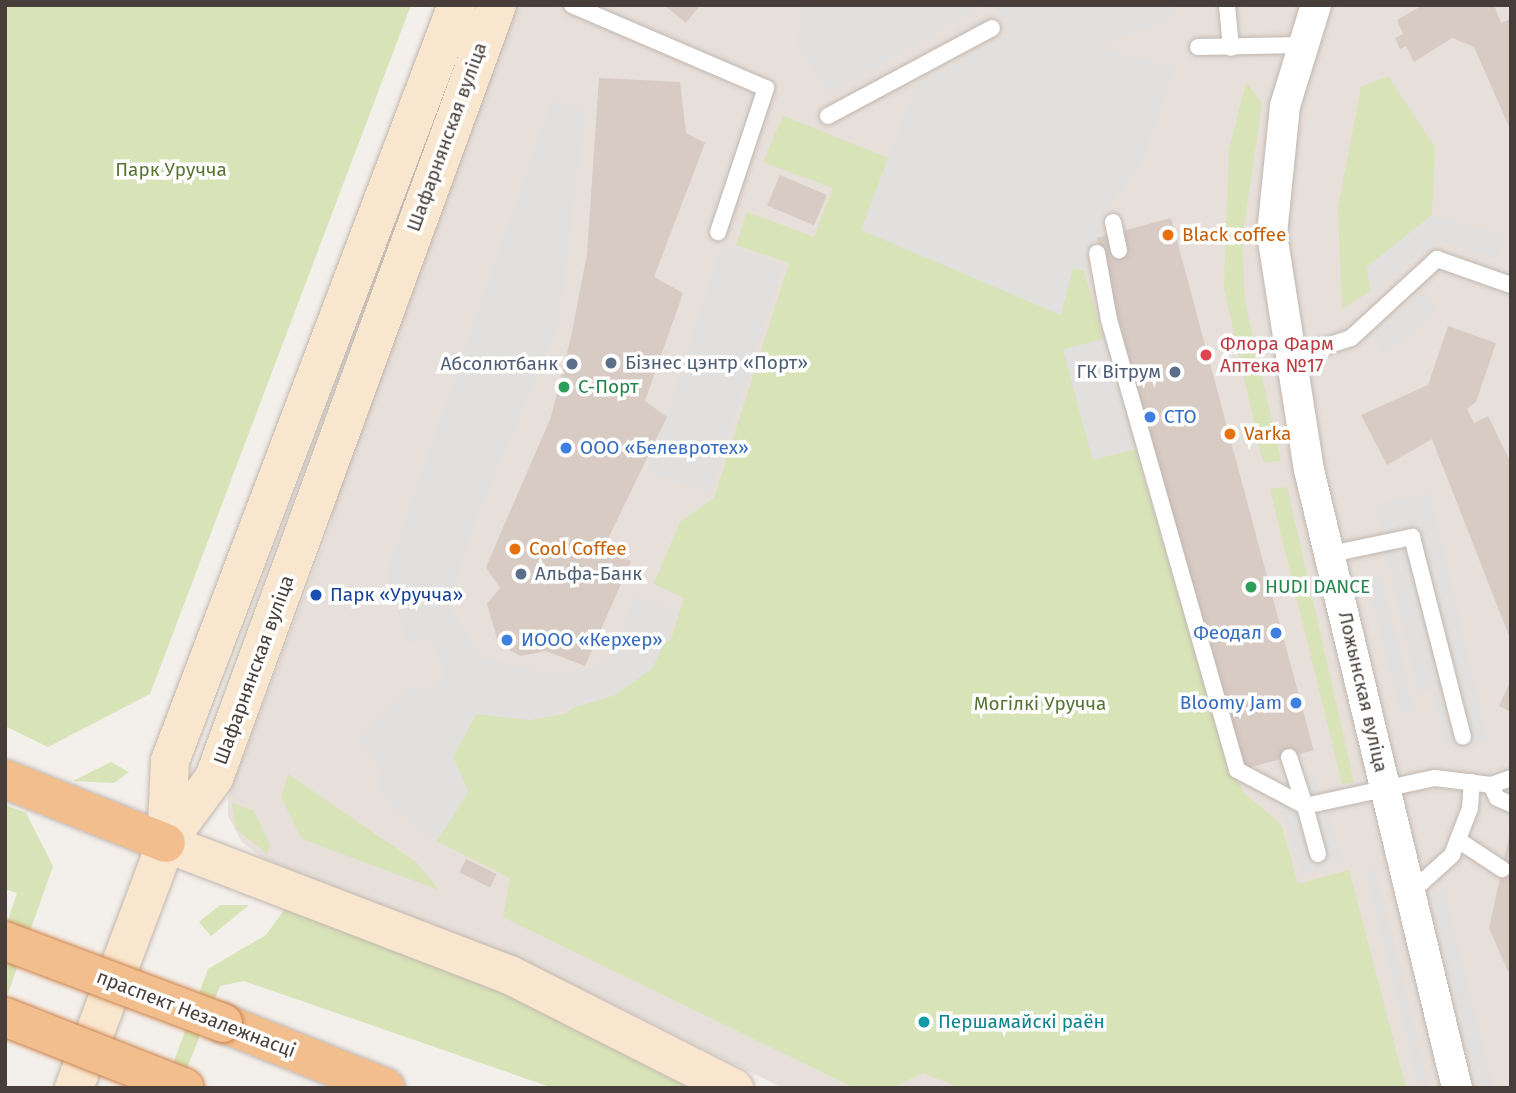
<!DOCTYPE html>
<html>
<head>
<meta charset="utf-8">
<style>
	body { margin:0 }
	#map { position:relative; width:1516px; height:1093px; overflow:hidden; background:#f3efea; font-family:"Fira Sans",sans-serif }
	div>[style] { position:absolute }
	.residential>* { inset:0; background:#e7dfd9 }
	.green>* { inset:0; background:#d8e3b7 }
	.parking>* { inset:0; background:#e2e0de; transform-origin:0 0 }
	.building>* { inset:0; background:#d7cbc4; transform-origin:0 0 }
	.roads { filter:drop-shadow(0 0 2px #c1b7b0) drop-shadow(0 0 2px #c1b7b0) }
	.service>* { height:16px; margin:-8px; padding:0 8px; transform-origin:8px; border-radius:8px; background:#fff }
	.minor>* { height:30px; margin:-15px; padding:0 15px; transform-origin:15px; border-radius:15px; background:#fff }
	.secondary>* { height:38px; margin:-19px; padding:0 19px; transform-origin:19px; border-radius:19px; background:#f9e6ce }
	.trunk>* { height:38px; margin:-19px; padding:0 19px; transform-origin:19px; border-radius:19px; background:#f2be8e }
	.bridges { filter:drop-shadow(0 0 2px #cd824a) drop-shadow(0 0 2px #cd824a) }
	.trunk-bridge>* { height:38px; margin:-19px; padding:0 19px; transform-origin:19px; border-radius:19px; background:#f2be8e }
	.dots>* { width:19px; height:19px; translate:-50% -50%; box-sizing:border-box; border:4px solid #fff; border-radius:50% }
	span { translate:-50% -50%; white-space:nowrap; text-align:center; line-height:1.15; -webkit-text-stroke:7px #fff; paint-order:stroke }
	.street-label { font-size:19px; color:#473e39 }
	.park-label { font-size:19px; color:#587332 }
	.food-label { font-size:19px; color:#c56008 }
	.left { translate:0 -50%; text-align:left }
	.health-label { font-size:19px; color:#be3a42 }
	.service-label { font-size:19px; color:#4e5e75 }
	.right { translate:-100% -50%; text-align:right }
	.leisure-label { font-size:19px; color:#27864d }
	.shop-label { font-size:19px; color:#366cbe }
	.transit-label { font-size:19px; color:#164399 }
	.culture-label { font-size:19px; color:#0d838f }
	.frame { position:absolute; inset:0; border:7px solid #473e39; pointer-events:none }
</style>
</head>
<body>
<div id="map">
	<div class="residential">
		<i style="clip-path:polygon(514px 5px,1511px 5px,1511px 1088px,783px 1088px,521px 959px,264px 859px,242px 842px,228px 816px,228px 798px,329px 529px,350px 436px)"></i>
	</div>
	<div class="green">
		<i style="clip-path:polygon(5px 5px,411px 5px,150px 694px,48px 747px,5px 726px)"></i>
		<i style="clip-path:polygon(1388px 76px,1435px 147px,1432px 215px,1367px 267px,1371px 291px,1342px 309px,1338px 207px,1361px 87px)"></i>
		<i style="clip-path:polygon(1246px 82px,1262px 104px,1242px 239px,1245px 302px,1281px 461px,1263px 462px,1224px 288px,1229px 149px)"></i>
		<i style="clip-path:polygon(783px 116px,888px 158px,862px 230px,1061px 314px,1073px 268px,1084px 271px,1103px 339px,1063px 350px,1093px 460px,1135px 449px,1224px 752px,1244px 793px,1281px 824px,1298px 884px,1349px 870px,1406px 1088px,961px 1088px,923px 1073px,891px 1088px,855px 1088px,503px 917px,510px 878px,437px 841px,468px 792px,453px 757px,476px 714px,530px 720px,565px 714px,671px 639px,684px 598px,654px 584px,680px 522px,714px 498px,789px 263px,736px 245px,747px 212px,814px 237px,833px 188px,763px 162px)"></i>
		<i style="clip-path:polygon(1287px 487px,1354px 782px,1342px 784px,1270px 489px)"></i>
		<i style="clip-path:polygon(111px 762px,129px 772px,114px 783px,73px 781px)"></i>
		<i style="clip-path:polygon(288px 774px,416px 862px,439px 890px,302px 839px,281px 797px)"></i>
		<i style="clip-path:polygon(232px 803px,254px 811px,270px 845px,267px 854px,236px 829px)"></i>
		<i style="clip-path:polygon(5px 805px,26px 813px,53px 866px,5px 1002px,5px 929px,17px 893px,5px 889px)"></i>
		<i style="clip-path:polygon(220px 905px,249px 905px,211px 936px,199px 922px)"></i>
		<i style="clip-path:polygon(285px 909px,500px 991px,689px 1088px,553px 1088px,244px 981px,220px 986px,179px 1088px,164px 1088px,208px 969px,266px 935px)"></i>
	</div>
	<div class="parking">
		<i style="clip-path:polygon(801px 5px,858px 7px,985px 5px,829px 93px,797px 44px)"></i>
		<i style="clip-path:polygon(992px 5px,1171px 5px,1175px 16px,1098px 47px,1174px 68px,1141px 166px,1109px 206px,1084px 271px,1073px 268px,1061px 315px,861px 230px,916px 84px,1007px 36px)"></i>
		<i style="clip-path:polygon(552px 99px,586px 110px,558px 327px,476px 519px,448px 605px,483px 658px,544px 672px,588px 671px,612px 654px,635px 595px,679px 612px,652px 669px,613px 696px,530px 720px,476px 714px,453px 757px,468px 792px,437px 841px,394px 811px,380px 787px,382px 767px,356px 741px,413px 684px,428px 690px,446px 676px,429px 636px,407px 644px,387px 572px)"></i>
		<i style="clip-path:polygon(1432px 215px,1506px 236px,1497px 259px,1440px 241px,1371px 291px,1367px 267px)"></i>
		<i style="left:722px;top:245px;width:65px;height:239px;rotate:18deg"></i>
		<i style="left:1422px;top:291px;width:25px;height:69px;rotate:50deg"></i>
		<i style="left:1122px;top:334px;width:114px;height:61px;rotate:75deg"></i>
		<i style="clip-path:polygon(1430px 492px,1487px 739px,1446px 749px,1432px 689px,1418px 692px,1375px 505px)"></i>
		<i style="left:1381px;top:577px;width:137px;height:14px;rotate:76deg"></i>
		<i style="left:1315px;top:772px;width:95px;height:43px;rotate:73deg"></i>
		<i style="left:1374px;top:868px;width:227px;height:9px;rotate:76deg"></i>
		<i style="left:1444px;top:890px;width:204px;height:16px;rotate:76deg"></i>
	</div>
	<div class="building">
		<i style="clip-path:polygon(664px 5px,700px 5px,686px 23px)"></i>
		<i style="clip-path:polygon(1423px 5px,1494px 5px,1501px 23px,1511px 19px,1511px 131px,1474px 47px,1452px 38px,1414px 62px,1406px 46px,1400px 49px,1395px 38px,1403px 34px,1397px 20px)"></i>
		<i style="clip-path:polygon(599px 78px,680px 82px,686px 133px,705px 143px,654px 277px,683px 293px,645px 401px,667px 417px,602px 551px,631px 561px,585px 666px,546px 651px,521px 656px,499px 645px,487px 604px,500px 588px,486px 567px,551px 417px,571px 337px,587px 254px)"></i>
		<i style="left:780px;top:175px;width:51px;height:33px;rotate:23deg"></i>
		<i style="left:1171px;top:218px;width:551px;height:77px;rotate:75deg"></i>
		<i style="clip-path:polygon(1448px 326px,1496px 343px,1476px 402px,1467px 409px,1474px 423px,1488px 416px,1511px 463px,1511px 641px,1432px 439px,1387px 465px,1361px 415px,1428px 385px)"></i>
		<i style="clip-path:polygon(1511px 680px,1511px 712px,1499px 706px)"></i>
		<i style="clip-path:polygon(1510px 832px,1511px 832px,1511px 978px,1489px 928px)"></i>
		<i style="left:466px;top:859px;width:34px;height:15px;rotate:26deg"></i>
	</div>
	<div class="roads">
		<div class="service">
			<i style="left:572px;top:5px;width:211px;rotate:23.2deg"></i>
			<i style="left:766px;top:88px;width:152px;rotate:108.4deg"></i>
			<i style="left:1227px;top:5px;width:43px;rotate:84.7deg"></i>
			<i style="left:1198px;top:47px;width:103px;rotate:-1.1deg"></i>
			<i style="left:828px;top:116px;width:186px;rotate:-28.2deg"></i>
			<i style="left:1113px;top:222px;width:29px;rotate:78deg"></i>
			<i style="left:1097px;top:253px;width:68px;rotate:79.8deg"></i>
			<i style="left:1109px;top:320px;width:468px;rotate:74.1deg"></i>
			<i style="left:1237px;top:770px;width:77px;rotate:27.9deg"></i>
			<i style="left:1289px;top:358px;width:65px;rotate:-17.9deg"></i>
			<i style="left:1351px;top:338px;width:117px;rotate:-42.6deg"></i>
			<i style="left:1437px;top:259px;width:78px;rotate:19.4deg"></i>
			<i style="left:1331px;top:554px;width:83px;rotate:-11.9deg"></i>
			<i style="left:1412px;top:537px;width:206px;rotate:75.7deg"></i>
			<i style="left:1289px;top:757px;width:52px;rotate:71.9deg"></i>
			<i style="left:1491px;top:785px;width:14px;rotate:65deg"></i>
			<i style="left:1497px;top:798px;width:15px;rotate:23deg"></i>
			<i style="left:1458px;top:840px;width:53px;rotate:33.4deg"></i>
			<i style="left:1318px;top:854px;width:50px;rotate:-105.2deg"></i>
			<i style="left:1305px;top:806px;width:133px;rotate:-12.2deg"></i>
			<i style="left:1435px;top:778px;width:56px;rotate:7.1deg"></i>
			<i style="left:1491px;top:785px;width:21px;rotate:-19deg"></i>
			<i style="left:1410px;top:893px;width:57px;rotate:-42.1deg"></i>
			<i style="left:1452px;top:855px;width:50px;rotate:-69deg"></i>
			<i style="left:1470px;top:808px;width:26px;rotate:-86deg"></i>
		</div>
		<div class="minor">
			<i style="left:1316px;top:5px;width:106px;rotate:107.1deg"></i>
			<i style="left:1285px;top:106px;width:129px;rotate:95.8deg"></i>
			<i style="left:1272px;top:234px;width:239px;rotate:81.1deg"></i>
			<i style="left:1309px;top:470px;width:635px;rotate:76.53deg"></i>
		</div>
		<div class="secondary">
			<i style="left:166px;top:843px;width:82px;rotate:-87.2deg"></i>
			<i style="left:170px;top:761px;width:809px;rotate:-69.21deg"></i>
			<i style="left:166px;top:843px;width:368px;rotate:21deg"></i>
			<i style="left:510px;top:975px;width:251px;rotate:26.8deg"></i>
			<i style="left:74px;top:1088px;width:262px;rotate:-69.4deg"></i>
			<i style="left:166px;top:843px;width:81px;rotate:-53.6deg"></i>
			<i style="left:214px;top:778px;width:823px;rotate:-69.89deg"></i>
		</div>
		<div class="trunk">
			<i style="left:5px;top:779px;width:173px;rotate:21.7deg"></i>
			<i style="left:223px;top:1023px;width:175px;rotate:21.7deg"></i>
		</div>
	</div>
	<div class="bridges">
		<div class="trunk-bridge">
			<i style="left:5px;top:941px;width:233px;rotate:20.6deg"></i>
			<i style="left:5px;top:1017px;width:193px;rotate:21.5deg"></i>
		</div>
	</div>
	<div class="dots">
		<i style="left:1168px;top:235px;background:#e8710a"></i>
		<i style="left:1206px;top:355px;background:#e0444e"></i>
		<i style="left:611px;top:363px;background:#5c6f8a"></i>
		<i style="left:572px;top:364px;background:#5c6f8a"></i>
		<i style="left:1175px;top:372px;background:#5c6f8a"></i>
		<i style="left:564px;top:387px;background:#2e9e5b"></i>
		<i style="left:1150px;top:417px;background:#3f7fe0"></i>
		<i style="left:1230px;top:434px;background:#e8710a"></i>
		<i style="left:566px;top:448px;background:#3f7fe0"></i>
		<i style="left:515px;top:549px;background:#e8710a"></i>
		<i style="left:521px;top:574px;background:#5c6f8a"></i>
		<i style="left:1251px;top:587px;background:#2e9e5b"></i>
		<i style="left:316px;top:595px;background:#1a4fb4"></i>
		<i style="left:1276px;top:633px;background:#3f7fe0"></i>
		<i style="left:507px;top:640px;background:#3f7fe0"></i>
		<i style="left:1296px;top:703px;background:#3f7fe0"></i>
		<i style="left:924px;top:1022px;background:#0f9aa8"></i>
	</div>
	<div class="street-label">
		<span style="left:447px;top:137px;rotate:-70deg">Шафарнянская вуліца</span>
		<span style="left:254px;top:670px;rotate:-70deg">Шафарнянская вуліца</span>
		<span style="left:1363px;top:692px;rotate:77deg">Ложынская вуліца</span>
		<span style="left:196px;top:1014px;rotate:21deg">праспект Незалежнасці</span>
	</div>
	<div class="park-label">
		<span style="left:171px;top:170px">Парк Уручча</span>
		<span style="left:1040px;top:704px">Могілкі Уручча</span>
	</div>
	<div class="food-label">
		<span class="left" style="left:1182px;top:235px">Black coffee</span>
		<span class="left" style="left:1244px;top:434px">Varka</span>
		<span class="left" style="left:529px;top:549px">Cool Coffee</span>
	</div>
	<div class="health-label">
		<span class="left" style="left:1220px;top:355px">Флора Фарм<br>Аптека №17</span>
	</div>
	<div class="service-label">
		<span class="left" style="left:625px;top:363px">Бізнес цэнтр «Порт»</span>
		<span class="right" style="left:558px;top:364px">Абсолютбанк</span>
		<span class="right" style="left:1161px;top:372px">ГК Вітрум</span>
		<span class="left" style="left:535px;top:574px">Альфа-Банк</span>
	</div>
	<div class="leisure-label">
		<span class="left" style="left:578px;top:387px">С-Порт</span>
		<span class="left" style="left:1265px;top:587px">HUDI DANCE</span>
	</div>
	<div class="shop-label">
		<span class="left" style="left:1164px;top:417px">СТО</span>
		<span class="left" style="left:580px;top:448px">ООО «Белевротех»</span>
		<span class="right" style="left:1262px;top:633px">Феодал</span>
		<span class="left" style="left:521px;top:640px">ИООО «Керхер»</span>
		<span class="right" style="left:1282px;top:703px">Bloomy Jam</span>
	</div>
	<div class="transit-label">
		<span class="left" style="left:330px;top:595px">Парк «Уручча»</span>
	</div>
	<div class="culture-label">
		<span class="left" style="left:938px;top:1022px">Першамайскі раён</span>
	</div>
	<div class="frame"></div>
</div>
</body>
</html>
